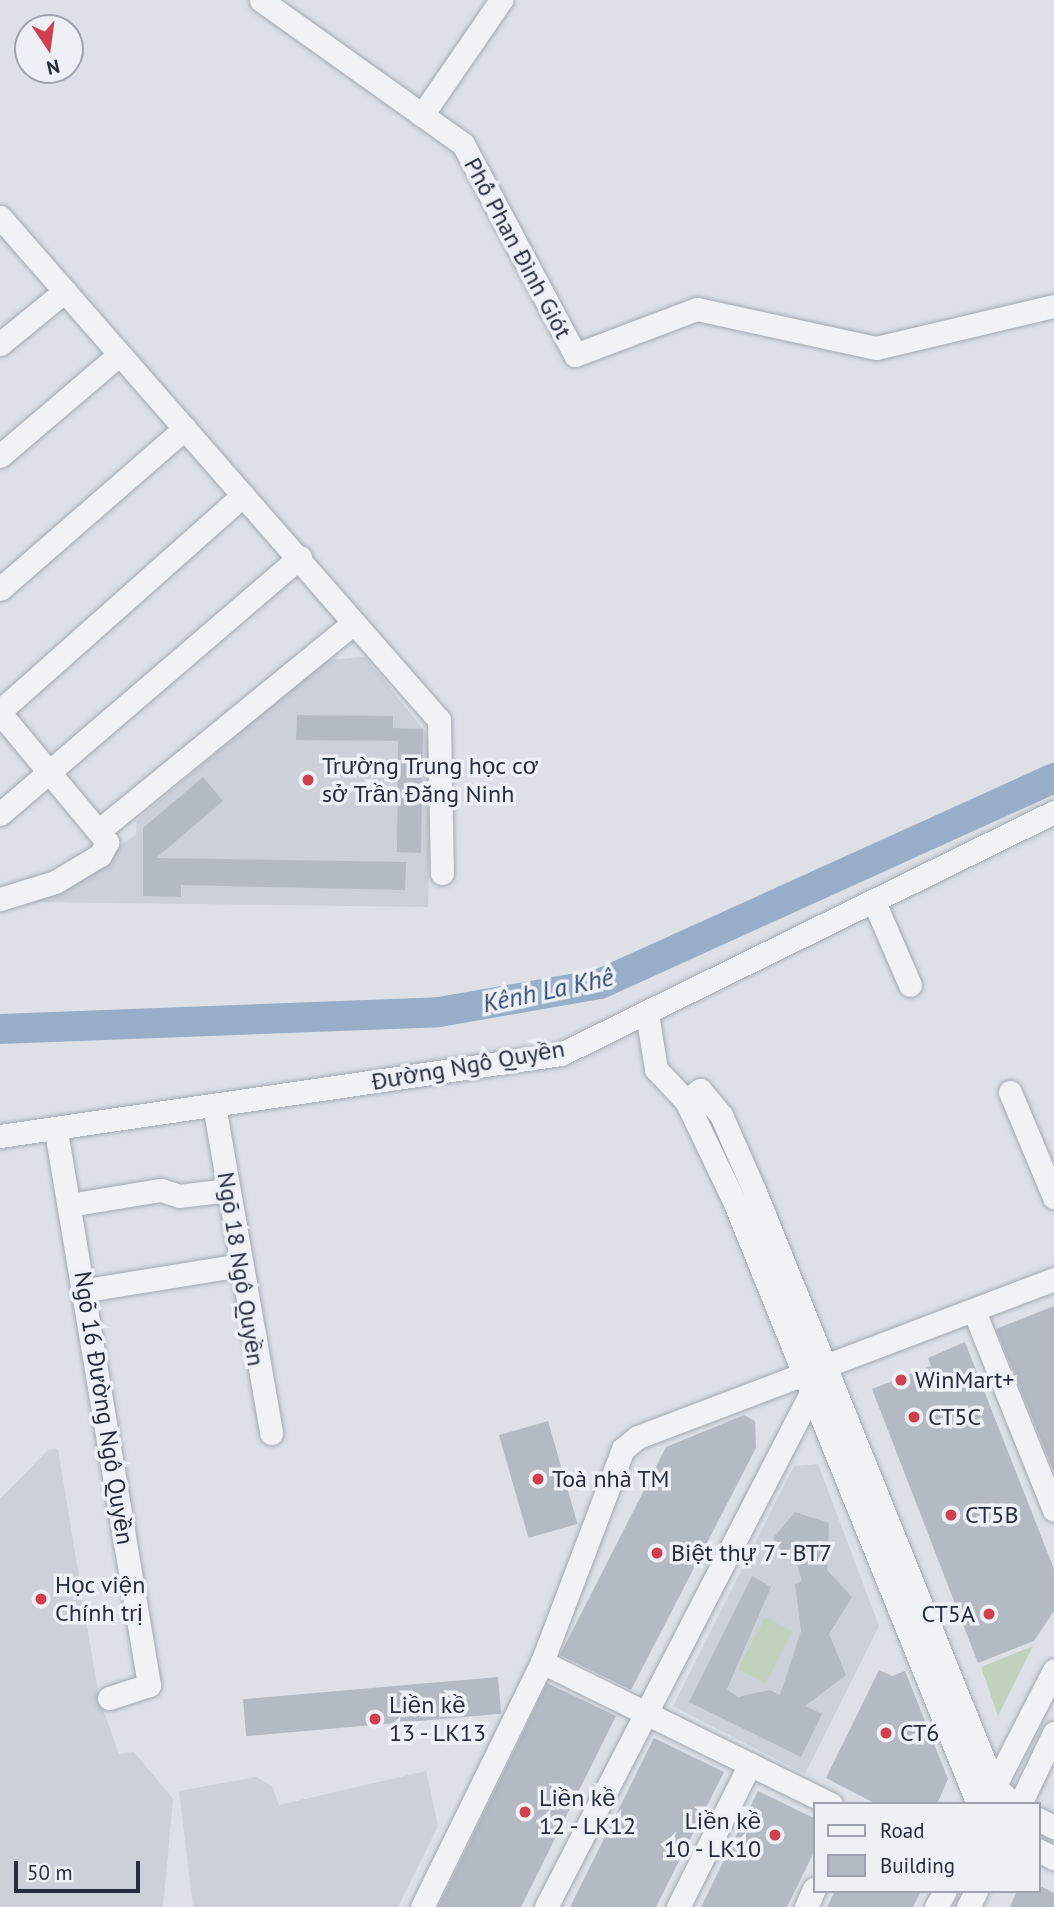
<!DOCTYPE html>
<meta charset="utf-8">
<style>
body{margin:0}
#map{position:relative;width:1054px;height:1907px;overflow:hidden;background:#dde1e7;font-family:"PT Sans",sans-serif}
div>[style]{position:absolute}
.built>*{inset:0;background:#cbd0d9}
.green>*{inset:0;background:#c2d1be;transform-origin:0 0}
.river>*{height:30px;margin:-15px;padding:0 15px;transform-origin:15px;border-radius:15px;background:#97adc8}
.building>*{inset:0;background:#b4bac4;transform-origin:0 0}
.roads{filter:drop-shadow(0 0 2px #a2a8b1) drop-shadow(0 0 2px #a2a8b1)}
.minor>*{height:23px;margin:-11.5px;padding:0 11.5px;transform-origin:11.5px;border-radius:11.5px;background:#f0f2f6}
.dots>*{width:19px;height:19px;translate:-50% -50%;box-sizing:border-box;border:4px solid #edf0f5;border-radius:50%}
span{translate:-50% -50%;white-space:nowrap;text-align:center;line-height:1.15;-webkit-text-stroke:7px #edf0f5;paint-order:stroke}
.street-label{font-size:24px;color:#262e3e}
.poi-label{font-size:24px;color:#262e3e}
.left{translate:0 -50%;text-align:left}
.right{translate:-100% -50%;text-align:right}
.water-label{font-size:26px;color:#304b73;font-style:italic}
.legend{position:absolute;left:813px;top:1802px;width:228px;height:91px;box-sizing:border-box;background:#edf0f5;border:2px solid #9da2ac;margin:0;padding:9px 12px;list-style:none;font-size:21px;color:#262e3e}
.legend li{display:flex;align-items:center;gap:14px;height:35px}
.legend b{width:35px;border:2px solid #9da2ac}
.north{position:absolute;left:14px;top:14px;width:70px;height:70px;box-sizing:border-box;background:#edf0f5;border:2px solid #9da2ac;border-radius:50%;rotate:167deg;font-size:19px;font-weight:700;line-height:28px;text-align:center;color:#262e3e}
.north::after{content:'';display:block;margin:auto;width:24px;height:32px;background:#d03f4f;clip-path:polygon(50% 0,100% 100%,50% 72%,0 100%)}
.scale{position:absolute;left:14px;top:1861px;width:126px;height:32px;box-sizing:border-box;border:4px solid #262e3e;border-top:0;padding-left:9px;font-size:21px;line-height:24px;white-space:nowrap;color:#262e3e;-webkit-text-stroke:5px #edf0f5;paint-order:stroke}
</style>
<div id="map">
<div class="built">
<i style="clip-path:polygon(365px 657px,431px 739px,428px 907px,35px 902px,136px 835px,137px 820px,326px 660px)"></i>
<i style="clip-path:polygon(58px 1449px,99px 1698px,119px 1754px,134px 1752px,173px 1799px,163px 1907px,0 1907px,0 1499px,48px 1450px)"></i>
<i style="clip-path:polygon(818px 1464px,879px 1626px,805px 1774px,673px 1706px,794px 1466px)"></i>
<i style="clip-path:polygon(426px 1771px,438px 1826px,398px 1907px,193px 1907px,179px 1791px,256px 1777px,272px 1786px,279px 1805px)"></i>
</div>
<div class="green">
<i style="left:765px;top:1617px;width:31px;height:59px;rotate:27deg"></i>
<i style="clip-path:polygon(1033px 1646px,998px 1716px,981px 1667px)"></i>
</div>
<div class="river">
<i style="left:0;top:1029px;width:439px;rotate:-2.2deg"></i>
<i style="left:439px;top:1012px;width:163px;rotate:-9.9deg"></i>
<i style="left:600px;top:984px;width:499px;rotate:-24.4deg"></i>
</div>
<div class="building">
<i style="clip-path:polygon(297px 715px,393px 716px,393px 728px,423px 729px,421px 853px,397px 852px,398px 741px,296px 740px)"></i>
<i style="clip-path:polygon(203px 777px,223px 801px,156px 858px,406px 862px,405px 890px,181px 885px,181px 897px,143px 896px,143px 828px)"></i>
<i style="clip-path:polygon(1054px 1306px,1054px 1472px,996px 1329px)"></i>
<i style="clip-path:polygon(965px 1342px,1054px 1569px,1054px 1611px,1034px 1641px,978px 1663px,872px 1389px,931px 1366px,928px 1358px)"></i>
<i style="clip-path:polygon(744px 1415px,755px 1421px,756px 1448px,631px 1690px,560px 1655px,666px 1447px)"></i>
<i style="left:548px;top:1421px;width:107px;height:51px;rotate:74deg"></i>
<i style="clip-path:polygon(795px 1512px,829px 1523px,827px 1570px,852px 1597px,829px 1634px,846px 1675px,805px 1706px,822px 1714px,801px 1757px,689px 1702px,752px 1576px,771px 1587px,727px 1689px,738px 1697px,770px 1690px,780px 1695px,801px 1631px,795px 1584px,802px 1581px,791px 1546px,786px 1557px,773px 1538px)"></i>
<i style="clip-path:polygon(879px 1670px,892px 1676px,905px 1671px,948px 1779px,937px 1804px,876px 1804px,826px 1778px)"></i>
<i style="left:498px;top:1677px;width:37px;height:256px;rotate:85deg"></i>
<i style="clip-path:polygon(547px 1683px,616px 1716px,521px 1907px,438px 1907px)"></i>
<i style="clip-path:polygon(654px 1738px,724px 1772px,656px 1907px,570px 1907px)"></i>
<i style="clip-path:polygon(758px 1791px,814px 1818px,814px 1852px,787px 1907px,701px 1907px)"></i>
<i style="clip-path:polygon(1038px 1885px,1054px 1893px,1054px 1907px,1010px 1907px,1017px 1891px,1038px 1891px)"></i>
<i style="clip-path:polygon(835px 1891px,921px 1891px,913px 1907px,827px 1907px)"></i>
</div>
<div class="roads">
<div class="minor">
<i style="left:261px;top:0;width:248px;rotate:35.5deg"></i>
<i style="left:463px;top:144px;width:239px;rotate:62deg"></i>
<i style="left:575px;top:355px;width:130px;rotate:-20.7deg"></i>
<i style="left:697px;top:309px;width:183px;rotate:12.3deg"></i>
<i style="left:876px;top:348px;width:183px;rotate:-13.3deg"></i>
<i style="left:422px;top:115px;width:140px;rotate:-55.5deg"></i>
<i style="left:0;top:217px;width:668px;rotate:48.89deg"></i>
<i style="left:439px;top:720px;width:153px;rotate:88.9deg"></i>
<i style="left:0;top:344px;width:84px;rotate:-39.2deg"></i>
<i style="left:0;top:456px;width:157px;rotate:-40.4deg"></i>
<i style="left:0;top:589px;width:245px;rotate:-41deg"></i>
<i style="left:0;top:711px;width:325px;rotate:-41.6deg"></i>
<i style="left:0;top:713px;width:168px;rotate:50.3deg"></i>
<i style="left:107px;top:842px;width:15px;rotate:118deg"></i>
<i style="left:100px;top:855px;width:52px;rotate:149deg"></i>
<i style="left:55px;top:882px;width:58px;rotate:162.8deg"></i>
<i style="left:0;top:814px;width:395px;rotate:-40.6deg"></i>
<i style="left:102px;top:828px;width:324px;rotate:-39.2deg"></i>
<i style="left:875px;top:904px;width:88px;rotate:66.6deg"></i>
<i style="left:647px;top:1014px;width:56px;rotate:80.7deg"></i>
<i style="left:656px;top:1069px;width:44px;rotate:46.8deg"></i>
<i style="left:1010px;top:1092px;width:114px;rotate:67.3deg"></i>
<i style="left:214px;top:1105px;width:333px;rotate:80.1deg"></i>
<i style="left:56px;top:1131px;width:562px;rotate:80.47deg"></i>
<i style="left:149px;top:1685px;width:42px;rotate:162deg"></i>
<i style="left:0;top:1136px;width:567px;rotate:-8.32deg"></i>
<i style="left:561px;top:1054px;width:549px;rotate:-26.15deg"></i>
<i style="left:69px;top:1205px;width:93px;rotate:-9.3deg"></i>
<i style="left:161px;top:1190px;width:19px;rotate:18deg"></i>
<i style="left:179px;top:1196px;width:49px;rotate:-7deg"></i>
<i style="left:86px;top:1290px;width:157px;rotate:-9.2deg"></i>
<i style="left:974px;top:1311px;width:214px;rotate:68.1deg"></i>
<i style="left:542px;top:1662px;width:322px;rotate:26.2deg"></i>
<i style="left:990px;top:1795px;width:140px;rotate:-62.9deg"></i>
<i style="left:978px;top:1804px;width:650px;rotate:-112.03deg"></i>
<i style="left:734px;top:1201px;width:111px;rotate:-115.6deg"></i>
<i style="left:686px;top:1101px;width:18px;rotate:-38deg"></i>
<i style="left:700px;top:1090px;width:33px;rotate:50deg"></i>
<i style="left:721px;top:1115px;width:84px;rotate:66.2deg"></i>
<i style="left:755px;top:1192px;width:640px;rotate:68.08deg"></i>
<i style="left:994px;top:1786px;width:26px;rotate:43deg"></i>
<i style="left:1020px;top:1804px;width:79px;rotate:-64.4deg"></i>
<i style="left:1038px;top:1819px;width:18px;rotate:27deg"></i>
<i style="left:1038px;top:1850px;width:18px;rotate:27deg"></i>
<i style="left:422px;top:1907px;width:273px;rotate:-63.9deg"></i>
<i style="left:542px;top:1662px;width:228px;rotate:-69.2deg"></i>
<i style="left:623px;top:1449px;width:19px;rotate:-39deg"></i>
<i style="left:638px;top:1437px;width:445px;rotate:-20.8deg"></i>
<i style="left:546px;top:1907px;width:585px;rotate:-62.73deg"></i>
<i style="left:678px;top:1907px;width:160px;rotate:-63.3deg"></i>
<i style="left:806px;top:1907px;width:20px;rotate:-66deg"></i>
<i style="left:936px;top:1907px;width:18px;rotate:-61deg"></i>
<i style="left:968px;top:1907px;width:18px;rotate:-63deg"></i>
</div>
</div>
<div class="dots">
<i style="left:308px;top:780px;background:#d03f4f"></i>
<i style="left:901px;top:1380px;background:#d03f4f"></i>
<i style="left:914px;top:1417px;background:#d03f4f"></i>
<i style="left:538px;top:1479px;background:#d03f4f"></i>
<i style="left:951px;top:1515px;background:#d03f4f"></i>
<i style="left:657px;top:1553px;background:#d03f4f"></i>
<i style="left:41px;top:1599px;background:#d03f4f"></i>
<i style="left:989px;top:1614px;background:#d03f4f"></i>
<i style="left:375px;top:1719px;background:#d03f4f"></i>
<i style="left:886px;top:1733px;background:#d03f4f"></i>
<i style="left:525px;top:1812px;background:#d03f4f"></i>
<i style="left:775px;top:1835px;background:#d03f4f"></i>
</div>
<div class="street-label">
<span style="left:518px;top:248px;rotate:62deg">Phố Phan Đình Giót</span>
<span style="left:468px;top:1065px;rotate:-10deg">Đường Ngô Quyền</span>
<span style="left:241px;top:1269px;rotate:81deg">Ngõ 18 Ngô Quyền</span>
<span style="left:104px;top:1408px;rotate:81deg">Ngõ 16 Đường Ngô Quyền</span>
</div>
<div class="poi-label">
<span class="left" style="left:322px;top:780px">Trường Trung học cơ<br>sở Trần Đăng Ninh</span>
<span class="left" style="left:915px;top:1380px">WinMart+</span>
<span class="left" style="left:928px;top:1417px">CT5C</span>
<span class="left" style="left:552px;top:1479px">Toà nhà TM</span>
<span class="left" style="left:965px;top:1515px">CT5B</span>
<span class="left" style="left:671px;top:1553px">Biệt thự 7 - BT7</span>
<span class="left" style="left:55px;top:1599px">Học viện<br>Chính trị</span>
<span class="right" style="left:975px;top:1614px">CT5A</span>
<span class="left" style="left:389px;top:1719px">Liền kề<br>13 - LK13</span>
<span class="left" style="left:900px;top:1733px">CT6</span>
<span class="left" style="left:539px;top:1812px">Liền kề<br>12 - LK12</span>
<span class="right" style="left:761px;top:1835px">Liền kề<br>10 - LK10</span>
</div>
<div class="water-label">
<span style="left:548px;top:990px;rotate:-12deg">Kênh La Khê</span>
</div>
<ul class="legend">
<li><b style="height:9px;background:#f0f2f6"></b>Road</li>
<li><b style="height:19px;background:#b4bac4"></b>Building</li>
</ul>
<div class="north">N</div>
<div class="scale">50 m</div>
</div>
